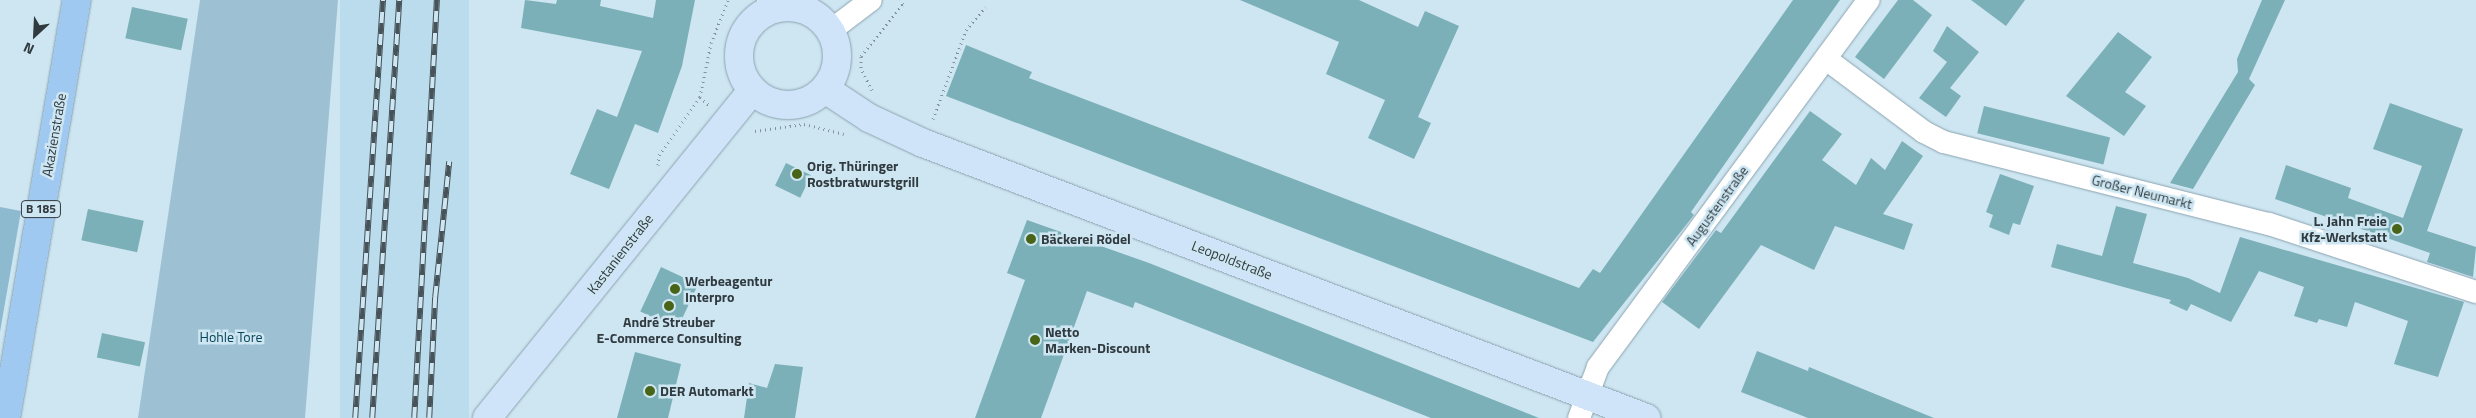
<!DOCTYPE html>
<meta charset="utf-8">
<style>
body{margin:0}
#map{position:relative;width:2476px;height:418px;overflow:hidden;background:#cde6f2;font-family:"Titillium Web",sans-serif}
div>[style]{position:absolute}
.built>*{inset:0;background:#bbdcec;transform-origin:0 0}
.green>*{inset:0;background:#9dc1d3}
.forest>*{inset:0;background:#8ebad0}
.building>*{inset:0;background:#7cb0b8;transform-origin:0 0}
.path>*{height:3px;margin-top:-1.5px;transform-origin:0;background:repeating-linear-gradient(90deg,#81929b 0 1px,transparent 0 5px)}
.roads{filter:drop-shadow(0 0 1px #8ca3af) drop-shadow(0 0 1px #8ca3af)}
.street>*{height:22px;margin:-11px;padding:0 11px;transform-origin:11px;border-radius:11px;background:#fff}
.secondary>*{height:28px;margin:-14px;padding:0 14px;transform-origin:14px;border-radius:14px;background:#cfe4f9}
.secondary>.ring{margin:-14px;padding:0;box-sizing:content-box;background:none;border:28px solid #cfe4f9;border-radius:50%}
.primary>*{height:28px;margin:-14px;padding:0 14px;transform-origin:14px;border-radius:14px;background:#a0c9f2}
.rail>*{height:5.5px;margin-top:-2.75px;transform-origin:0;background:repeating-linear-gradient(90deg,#cde6f2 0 11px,#475359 0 22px);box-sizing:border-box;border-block:1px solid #475359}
.dots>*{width:14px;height:14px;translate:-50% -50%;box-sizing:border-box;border:2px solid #cde6f2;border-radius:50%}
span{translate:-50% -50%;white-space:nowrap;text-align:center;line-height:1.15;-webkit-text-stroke:5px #cde6f2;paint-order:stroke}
.shield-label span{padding:1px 4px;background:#cde6f2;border:1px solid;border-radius:4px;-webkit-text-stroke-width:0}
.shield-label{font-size:12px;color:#303a3f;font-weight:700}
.street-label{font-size:14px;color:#303a3f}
.poi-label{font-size:14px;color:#303a3f;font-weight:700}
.left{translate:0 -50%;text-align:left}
.right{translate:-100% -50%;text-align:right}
.park-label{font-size:14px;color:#06445b}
.north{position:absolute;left:10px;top:10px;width:50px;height:50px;-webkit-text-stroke:4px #cde6f2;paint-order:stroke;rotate:205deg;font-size:14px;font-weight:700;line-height:20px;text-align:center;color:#303a3f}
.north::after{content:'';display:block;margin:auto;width:18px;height:22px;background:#303a3f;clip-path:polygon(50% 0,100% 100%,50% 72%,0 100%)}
</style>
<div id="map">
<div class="built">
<i style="left:340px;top:0;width:129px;height:419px"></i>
</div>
<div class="green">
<i style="clip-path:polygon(200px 0,338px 0,305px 418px,138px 418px)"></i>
</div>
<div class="forest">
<i style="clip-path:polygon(0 207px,21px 211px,0 332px)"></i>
</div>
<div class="building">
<i style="clip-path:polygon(525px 0,556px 4px,557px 0,601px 0,600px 6px,653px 18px,656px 0,695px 0,682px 66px,658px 133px,635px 124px,609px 189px,570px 174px,597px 109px,617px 117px,642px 51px,521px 28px)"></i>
<i style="clip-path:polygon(1240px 0,1359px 0,1418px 27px,1425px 11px,1459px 26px,1418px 117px,1431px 123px,1414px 159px,1368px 138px,1385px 100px,1326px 74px,1339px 42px)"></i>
<i style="clip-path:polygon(1793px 0,1840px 0,1691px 212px,1694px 215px,1593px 342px,946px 96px,966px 45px,1032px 72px,1029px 78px,1579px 288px,1593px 269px,1600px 273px)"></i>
<i style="clip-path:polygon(1898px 0,1913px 0,1932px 15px,1884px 79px,1855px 57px)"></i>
<i style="clip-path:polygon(1971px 0,2025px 0,2006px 26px)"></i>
<i style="clip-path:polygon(2262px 0,2285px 0,2249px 79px,2255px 85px,2193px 189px,2170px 183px,2238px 72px,2237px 59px)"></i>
<i style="left:132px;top:7px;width:57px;height:32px;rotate:12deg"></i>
<i style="clip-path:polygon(1947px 26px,1979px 52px,1950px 88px,1961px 96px,1946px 117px,1919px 98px,1947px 62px,1933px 51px)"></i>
<i style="clip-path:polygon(2118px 32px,2152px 57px,2125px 92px,2146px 106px,2124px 136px,2066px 96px)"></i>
<i style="clip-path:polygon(2390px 103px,2463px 129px,2427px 231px,2476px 247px,2473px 277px,2427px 262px,2430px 253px,2275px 199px,2286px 165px,2351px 188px,2348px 198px,2403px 218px,2422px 166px,2373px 149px)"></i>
<i style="left:1984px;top:106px;width:130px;height:28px;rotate:14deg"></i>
<i style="clip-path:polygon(1810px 111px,1842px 134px,1822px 160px,1856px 185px,1871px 158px,1885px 170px,1902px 141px,1923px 156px,1883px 214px,1913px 224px,1904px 250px,1835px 226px,1814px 270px,1761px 245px,1699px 329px,1662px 302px,1716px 230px,1721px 233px)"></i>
<i style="left:786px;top:163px;width:28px;height:25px;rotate:26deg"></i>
<i style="clip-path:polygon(2000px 174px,2034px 186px,2020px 225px,2013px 223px,2009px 235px,1989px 227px,1993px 215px,1986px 212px)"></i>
<i style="clip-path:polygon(2116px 206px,2147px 214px,2133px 263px,2188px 278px,2220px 293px,2240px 237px,2464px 302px,2438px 377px,2394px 364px,2408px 321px,2355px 302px,2347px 327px,2319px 319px,2317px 323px,2294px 316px,2304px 287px,2259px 271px,2231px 322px,2191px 304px,2187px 311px,2169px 303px,2171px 300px,2051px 267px,2057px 244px,2102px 256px)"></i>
<i style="left:88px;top:209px;width:57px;height:32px;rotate:12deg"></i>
<i style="clip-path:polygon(1027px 220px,1149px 263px,1539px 418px,1431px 418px,1135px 302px,1133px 308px,1087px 291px,1041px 418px,975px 418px,1025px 280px,1007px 273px)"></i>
<i style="left:661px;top:267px;width:41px;height:49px;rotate:25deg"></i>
<i style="left:102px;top:333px;width:44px;height:25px;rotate:12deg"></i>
<i style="clip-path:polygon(1757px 351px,1808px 371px,1809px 367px,1934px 418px,1808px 418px,1741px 392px)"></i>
<i style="clip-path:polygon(635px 352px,681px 364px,668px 418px,617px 418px)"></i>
<i style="clip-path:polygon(775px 364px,803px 367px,795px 418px,744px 418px,749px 383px,767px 388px)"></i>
</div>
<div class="path">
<i style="left:872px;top:90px;width:25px;rotate:-117deg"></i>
<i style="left:861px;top:68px;width:12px;rotate:-90deg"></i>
<i style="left:861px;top:56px;width:67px;rotate:-51.1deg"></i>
<i style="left:903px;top:4px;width:5px;rotate:-127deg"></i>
<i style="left:700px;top:97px;width:12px;rotate:42deg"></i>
<i style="left:933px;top:119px;width:95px;rotate:-69.7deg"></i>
<i style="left:966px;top:30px;width:30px;rotate:-50deg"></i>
<i style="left:755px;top:131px;width:49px;rotate:-8.1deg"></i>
<i style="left:804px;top:124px;width:41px;rotate:14deg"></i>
<i style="left:658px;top:165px;width:10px;rotate:-84deg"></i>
<i style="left:659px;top:155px;width:71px;rotate:-54.7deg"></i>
<i style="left:700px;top:97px;width:55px;rotate:-78.5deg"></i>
<i style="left:711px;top:43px;width:46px;rotate:-68.4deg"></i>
</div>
<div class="roads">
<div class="street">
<i style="left:768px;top:0;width:10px;rotate:73deg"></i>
<i style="left:830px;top:31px;width:51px;rotate:-37.1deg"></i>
<i style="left:1826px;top:59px;width:122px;rotate:36.7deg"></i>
<i style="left:1924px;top:132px;width:22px;rotate:27deg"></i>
<i style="left:1944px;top:142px;width:335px;rotate:14.2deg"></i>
<i style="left:2269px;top:224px;width:218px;rotate:18.2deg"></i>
<i style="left:1579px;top:418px;width:54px;rotate:-69.6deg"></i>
<i style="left:1598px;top:367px;width:456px;rotate:-53.6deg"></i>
</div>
<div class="secondary">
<i class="ring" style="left:739px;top:7px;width:70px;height:70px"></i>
<i style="left:825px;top:89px;width:53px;rotate:33.4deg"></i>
<i style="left:869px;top:118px;width:60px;rotate:24.8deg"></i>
<i style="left:923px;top:143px;width:774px;rotate:20.82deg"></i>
<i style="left:487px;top:418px;width:422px;rotate:-51deg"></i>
</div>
<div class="primary">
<i style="left:6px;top:418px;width:424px;rotate:-80.4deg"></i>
</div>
</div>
<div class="rail">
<i style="left:355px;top:418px;width:419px;rotate:-86.2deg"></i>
<i style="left:372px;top:418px;width:419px;rotate:-86.3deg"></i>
<i style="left:414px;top:418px;width:419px;rotate:-86.9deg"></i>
<i style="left:429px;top:418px;width:121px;rotate:-87.2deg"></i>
<i style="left:435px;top:297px;width:136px;rotate:-84.1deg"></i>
</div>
<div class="dots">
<i style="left:797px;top:174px;background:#486416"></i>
<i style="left:2397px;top:229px;background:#486416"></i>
<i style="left:1031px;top:239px;background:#486416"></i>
<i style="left:675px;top:289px;background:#486416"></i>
<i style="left:669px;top:306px;background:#486416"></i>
<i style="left:1035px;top:340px;background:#486416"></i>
<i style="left:650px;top:391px;background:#486416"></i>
</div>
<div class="shield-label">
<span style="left:41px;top:209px">B 185</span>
</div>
<div class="street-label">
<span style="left:54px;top:135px;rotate:-80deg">Akazienstraße</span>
<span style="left:2142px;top:192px;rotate:14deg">Großer Neumarkt</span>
<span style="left:1717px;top:206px;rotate:-54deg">Augustenstraße</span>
<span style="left:620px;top:254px;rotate:-52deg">Kastanienstraße</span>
<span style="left:1232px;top:260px;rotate:21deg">Leopoldstraße</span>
</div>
<div class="poi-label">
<span class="left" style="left:807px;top:174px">Orig. Thüringer<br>Rostbratwurstgrill</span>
<span class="right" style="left:2387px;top:229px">L. Jahn Freie<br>Kfz-Werkstatt</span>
<span class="left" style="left:1041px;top:239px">Bäckerei Rödel</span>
<span class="left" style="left:685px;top:289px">Werbeagentur<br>Interpro</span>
<span style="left:669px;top:330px">André Streuber<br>E-Commerce Consulting</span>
<span class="left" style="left:1045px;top:340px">Netto<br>Marken-Discount</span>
<span class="left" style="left:660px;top:391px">DER Automarkt</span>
</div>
<div class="park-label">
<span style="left:231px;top:337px">Hohle Tore</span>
</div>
<div class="north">N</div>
</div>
